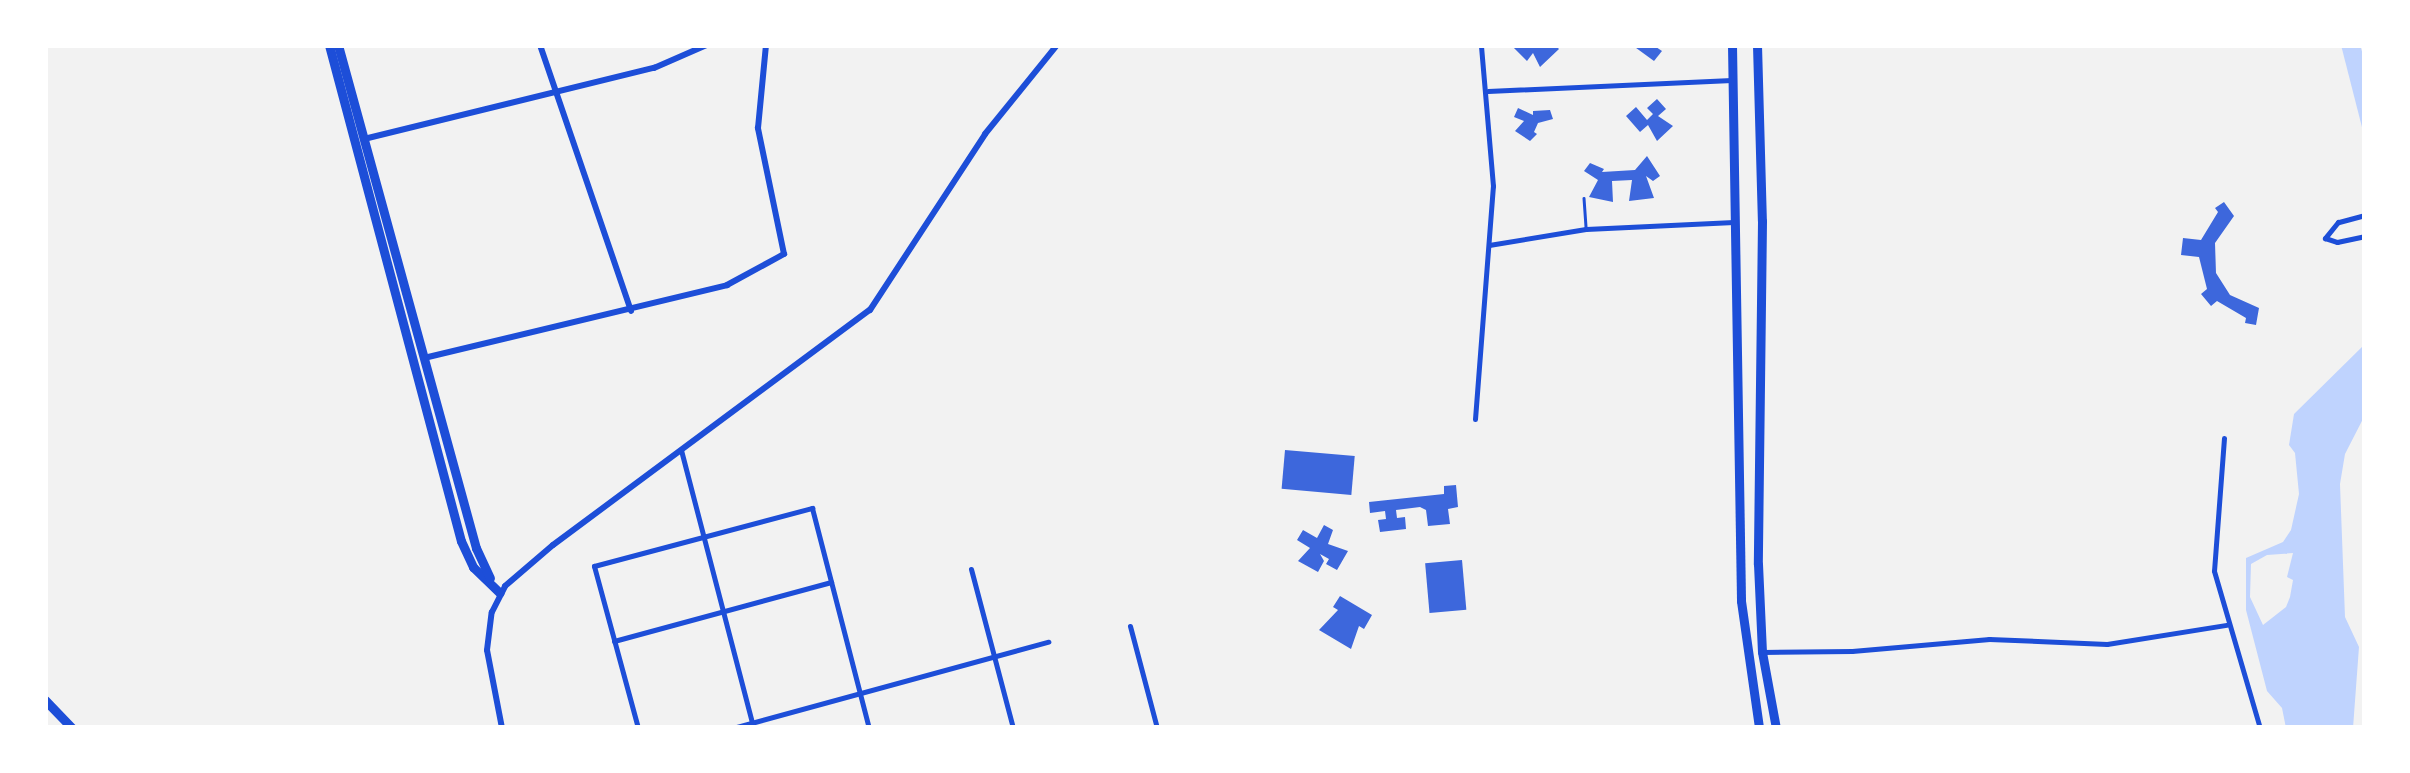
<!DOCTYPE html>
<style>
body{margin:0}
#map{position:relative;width:2410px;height:773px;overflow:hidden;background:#f2f2f2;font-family:Commissioner,sans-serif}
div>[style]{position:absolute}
.water>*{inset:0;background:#bfd3fe}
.building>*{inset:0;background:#3d67dc;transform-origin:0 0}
.service>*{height:2.5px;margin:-1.25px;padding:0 1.25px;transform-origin:1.25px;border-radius:1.25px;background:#1d4ed8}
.minor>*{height:5px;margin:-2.5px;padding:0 2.5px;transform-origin:2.5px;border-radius:2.5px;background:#1d4ed8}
.tertiary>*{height:6px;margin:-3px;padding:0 3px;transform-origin:3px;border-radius:3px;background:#1d4ed8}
.primary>*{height:9px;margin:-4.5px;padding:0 4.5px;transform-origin:4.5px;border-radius:4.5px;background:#1d4ed8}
span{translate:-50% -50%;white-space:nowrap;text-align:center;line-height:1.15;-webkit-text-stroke:9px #fff;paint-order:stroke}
.frame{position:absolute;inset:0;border:48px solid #fff;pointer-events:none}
</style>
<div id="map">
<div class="water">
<i style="clip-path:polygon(2341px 45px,2360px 45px,2365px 61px,2365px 139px)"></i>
<i style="clip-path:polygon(evenodd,2365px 344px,2365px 415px,2345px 454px,2340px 484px,2345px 617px,2359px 647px,2353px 728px,2286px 728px,2282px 708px,2267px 691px,2246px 610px,2246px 558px,2283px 542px,2291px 530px,2299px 494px,2295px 453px,2289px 445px,2294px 414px,2365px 344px,2293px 553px,2287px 577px,2293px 580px,2290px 597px,2286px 607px,2263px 625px,2250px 597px,2251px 564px,2267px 555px,2293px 553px)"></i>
</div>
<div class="building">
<i style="clip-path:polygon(1511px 45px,1555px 45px,1559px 49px,1540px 67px,1533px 53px,1527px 61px)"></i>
<i style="clip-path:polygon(1632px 45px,1653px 45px,1662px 51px,1654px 61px)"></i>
<i style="clip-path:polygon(1657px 99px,1666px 109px,1658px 116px,1673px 126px,1657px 141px,1648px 125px,1640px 132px,1626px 116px,1636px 107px,1647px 120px,1653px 114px,1647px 108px)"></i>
<i style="clip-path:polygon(1518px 108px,1533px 115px,1533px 111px,1550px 110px,1553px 119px,1538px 123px,1534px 132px,1537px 134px,1530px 141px,1515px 131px,1524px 121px,1514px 117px)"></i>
<i style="clip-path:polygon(1647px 156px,1660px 176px,1653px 181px,1646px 176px,1654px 198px,1629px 201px,1632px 180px,1612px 181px,1613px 202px,1589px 197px,1598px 180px,1584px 171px,1590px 163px,1604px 169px,1602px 172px,1635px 170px)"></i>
<i style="clip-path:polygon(2224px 202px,2234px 216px,2215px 243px,2216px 273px,2230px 295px,2259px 308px,2256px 325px,2245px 323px,2246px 318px,2217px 301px,2211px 306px,2201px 294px,2207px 289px,2199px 257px,2181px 255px,2183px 238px,2201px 240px,2218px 212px,2215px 208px)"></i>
<i style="left:1285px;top:450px;width:70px;height:39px;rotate:5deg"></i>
<i style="clip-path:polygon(1456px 485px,1458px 507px,1448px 509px,1450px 524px,1428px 526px,1426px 510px,1420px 507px,1396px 510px,1397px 518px,1405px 517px,1406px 529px,1380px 532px,1378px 520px,1386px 519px,1385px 511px,1370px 513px,1369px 502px,1444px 494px,1444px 486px)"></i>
<i style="clip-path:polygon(1324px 525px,1333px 530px,1328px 544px,1348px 551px,1337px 570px,1326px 564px,1329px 559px,1320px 554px,1324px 561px,1318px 572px,1298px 561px,1310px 548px,1297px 540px,1303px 530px,1317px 538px)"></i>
<i style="left:1462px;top:560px;width:50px;height:37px;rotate:85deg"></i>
<i style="clip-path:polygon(1340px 596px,1372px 615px,1364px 629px,1359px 626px,1351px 649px,1319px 630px,1338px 610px,1333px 607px)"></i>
</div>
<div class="service">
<i style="left:1584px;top:198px;width:29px;rotate:86deg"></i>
</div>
<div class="minor">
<i style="left:1488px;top:91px;width:244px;rotate:-2.6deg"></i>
<i style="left:2365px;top:215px;width:28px;rotate:165deg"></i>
<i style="left:2338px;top:222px;width:21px;rotate:129deg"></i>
<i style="left:2325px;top:238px;width:13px;rotate:18deg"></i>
<i style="left:2337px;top:242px;width:29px;rotate:-12deg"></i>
<i style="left:1489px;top:245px;width:98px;rotate:-9.4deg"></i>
<i style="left:1586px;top:229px;width:148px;rotate:-2.7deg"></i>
<i style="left:1475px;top:419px;width:234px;rotate:-85.6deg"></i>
<i style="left:1493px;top:186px;width:142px;rotate:-94.9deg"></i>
<i style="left:2224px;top:438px;width:133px;rotate:94.3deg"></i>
<i style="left:2214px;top:571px;width:164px;rotate:73.7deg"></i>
<i style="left:681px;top:450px;width:282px;rotate:75.4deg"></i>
<i style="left:971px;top:569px;width:164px;rotate:75.2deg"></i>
<i style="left:1130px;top:626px;width:106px;rotate:75.2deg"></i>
<i style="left:614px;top:641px;width:225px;rotate:-15.2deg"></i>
<i style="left:1762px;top:652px;width:90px;rotate:-0.6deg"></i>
<i style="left:1852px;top:651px;width:138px;rotate:-5deg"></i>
<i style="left:1989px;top:639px;width:118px;rotate:2.4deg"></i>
<i style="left:2107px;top:644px;width:121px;rotate:-9.1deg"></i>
<i style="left:638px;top:728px;width:168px;rotate:-105.2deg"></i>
<i style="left:594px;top:566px;width:226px;rotate:-14.9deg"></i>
<i style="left:812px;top:508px;width:227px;rotate:75.5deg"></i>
<i style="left:733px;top:728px;width:327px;rotate:-15.3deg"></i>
</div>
<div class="tertiary">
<i style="left:540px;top:45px;width:281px;rotate:71.1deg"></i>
<i style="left:364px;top:139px;width:299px;rotate:-13.8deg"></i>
<i style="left:654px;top:68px;width:58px;rotate:-23.5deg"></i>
<i style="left:424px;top:358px;width:312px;rotate:-13.5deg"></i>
<i style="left:727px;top:285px;width:65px;rotate:-28.5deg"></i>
<i style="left:784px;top:254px;width:129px;rotate:-101.7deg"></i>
<i style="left:758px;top:128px;width:83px;rotate:-84.5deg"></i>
<i style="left:502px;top:728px;width:79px;rotate:-100.9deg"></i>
<i style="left:487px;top:650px;width:38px;rotate:-83deg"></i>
<i style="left:492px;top:612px;width:29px;rotate:-63deg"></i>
<i style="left:505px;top:586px;width:63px;rotate:-40.5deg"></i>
<i style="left:553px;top:545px;width:395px;rotate:-36.6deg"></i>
<i style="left:870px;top:310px;width:210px;rotate:-56.8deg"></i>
<i style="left:985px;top:134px;width:114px;rotate:-51deg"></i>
</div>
<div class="primary">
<i style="left:329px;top:45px;width:513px;rotate:75.1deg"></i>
<i style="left:461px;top:541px;width:29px;rotate:65deg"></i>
<i style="left:473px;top:567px;width:37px;rotate:44deg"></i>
<i style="left:338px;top:45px;width:522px;rotate:74.66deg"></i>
<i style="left:476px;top:548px;width:33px;rotate:65deg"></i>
<i style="left:1732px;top:45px;width:556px;rotate:89.07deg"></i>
<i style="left:1741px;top:601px;width:128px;rotate:81.9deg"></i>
<i style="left:1757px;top:45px;width:176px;rotate:88.4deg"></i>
<i style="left:1762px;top:221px;width:343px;rotate:90.7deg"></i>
<i style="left:1758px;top:564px;width:88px;rotate:87.4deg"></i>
<i style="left:1762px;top:652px;width:77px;rotate:79.6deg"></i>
<i style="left:45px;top:700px;width:39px;rotate:46deg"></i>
</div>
<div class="frame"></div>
</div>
